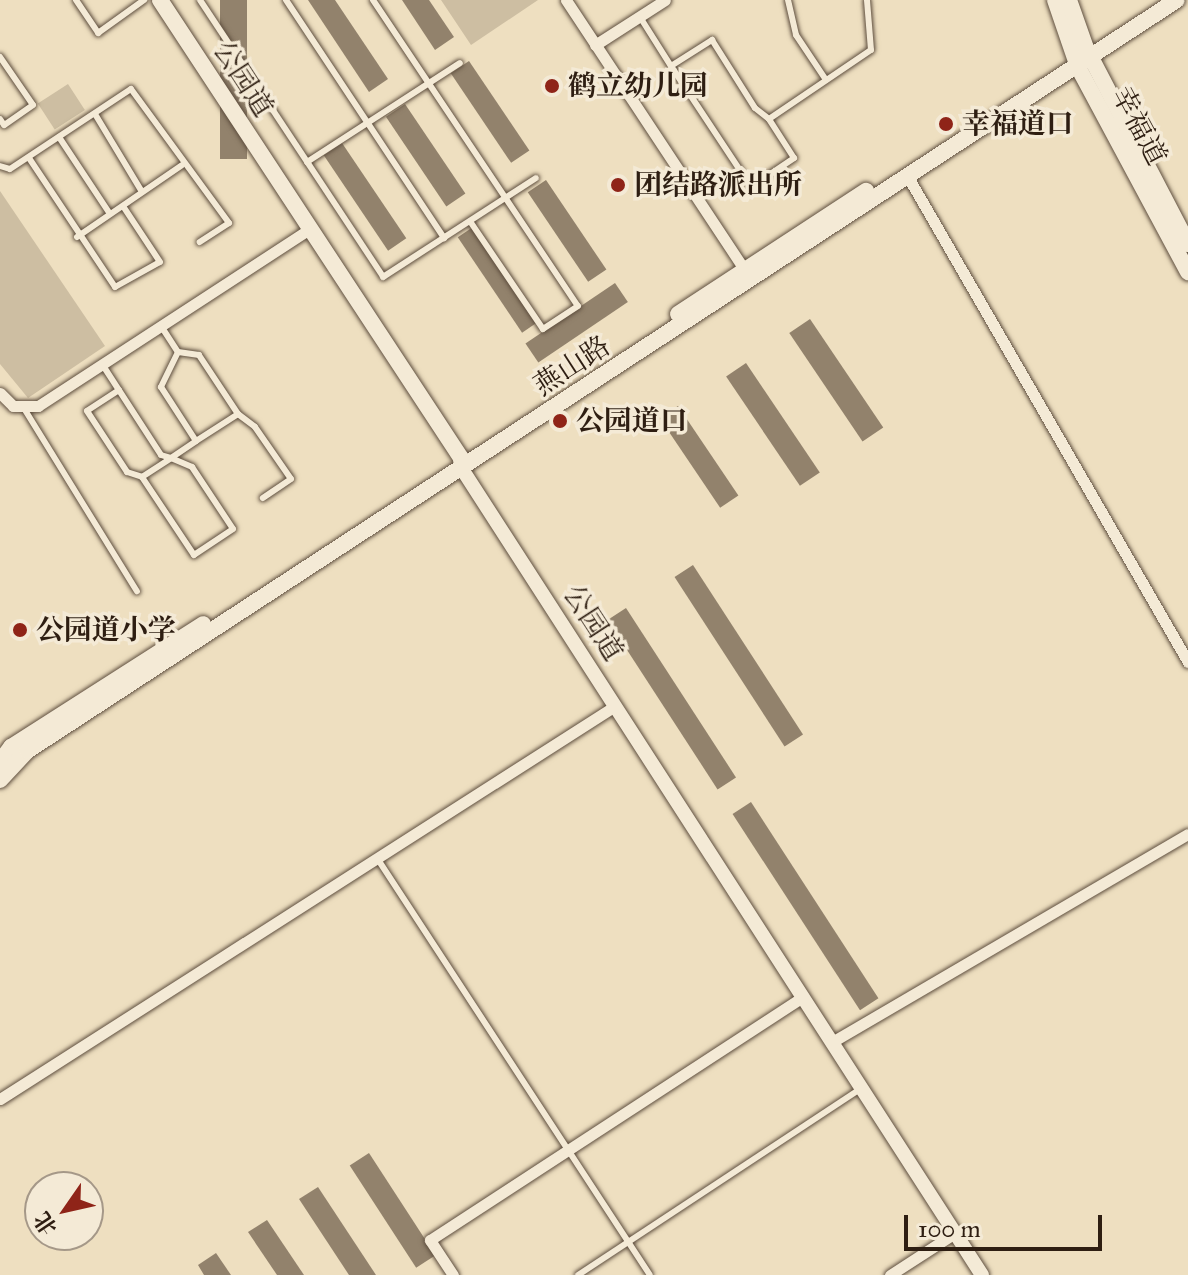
<!DOCTYPE html>
<meta charset="utf-8">
<style>
body{margin:0}
#map{position:relative;width:1188px;height:1275px;overflow:hidden;background:#eedfc0;font-family:"IM FELL Great Primer","Noto Serif SC",serif}
div>[style]{position:absolute}
.green>*{inset:0;background:#cdbea2;transform-origin:0 0}
.building>*{inset:0;background:#92826c;transform-origin:0 0}
.roads{filter:drop-shadow(0 0 2px #5e4e3e) drop-shadow(0 0 2px #5e4e3e)}
.service>*{height:6px;margin:-3px;padding:0 3px;transform-origin:3px;border-radius:3px;background:#f4ead6}
.minor>*{height:11px;margin:-5.5px;padding:0 5.5px;transform-origin:5.5px;border-radius:5.5px;background:#f4ead6}
.tertiary>*{height:14px;margin:-7px;padding:0 7px;transform-origin:7px;border-radius:7px;background:#f4ead6}
.secondary>*{height:16px;margin:-8px;padding:0 8px;transform-origin:8px;border-radius:8px;background:#f4ead6}
.dots>*{width:22px;height:22px;translate:-50% -50%;box-sizing:border-box;border:4px solid #f4ead6;border-radius:50%}
span{translate:-50% -50%;white-space:nowrap;text-align:center;line-height:1.15;-webkit-text-stroke:7px #f4ead6;paint-order:stroke}
.street-label{font-size:28px;color:#2e1e12}
.poi-label{font-size:28px;color:#2e1e12;font-weight:700}
.left{translate:0 -50%;text-align:left}
.north{position:absolute;left:24px;top:1171px;width:80px;height:80px;box-sizing:border-box;background:#f4ead6;border:2px solid #a59888;border-radius:50%;rotate:236deg;font-size:22px;font-weight:700;line-height:32px;text-align:center;color:#2e1e12}
.north::after{content:'';display:block;margin:auto;width:28px;height:36px;background:#8f2418;clip-path:polygon(50% 0,100% 100%,50% 72%,0 100%)}
.scale{position:absolute;left:904px;top:1215px;width:198px;height:36px;box-sizing:border-box;border:4px solid #2e1e12;border-top:0;padding-left:10px;font-size:24px;line-height:28px;white-space:nowrap;color:#2e1e12;-webkit-text-stroke:6px #f4ead6;paint-order:stroke}
</style>
<div id="map">
<div class="green">
<i style="clip-path:polygon(441px 0,538px 0,471px 45px)"></i>
<i style="left:68px;top:84px;width:31px;height:36px;rotate:57deg"></i>
<i style="clip-path:polygon(0 191px,105px 346px,28px 398px,0 364px)"></i>
</div>
<div class="building">
<i style="left:220px;top:0;width:27px;height:159px"></i>
<i style="clip-path:polygon(308px 0,335px 0,388px 79px,369px 92px)"></i>
<i style="clip-path:polygon(402px 0,429px 0,454px 37px,435px 50px)"></i>
<i style="left:469px;top:61px;width:108px;height:22px;rotate:56deg"></i>
<i style="left:405px;top:104px;width:108px;height:23px;rotate:56deg"></i>
<i style="left:342px;top:143px;width:115px;height:22px;rotate:56deg"></i>
<i style="left:546px;top:180px;width:108px;height:22px;rotate:56deg"></i>
<i style="left:476px;top:225px;width:115px;height:22px;rotate:56deg"></i>
<i style="left:615px;top:283px;width:23px;height:108px;rotate:56deg"></i>
<i style="left:810px;top:319px;width:131px;height:25px;rotate:56deg"></i>
<i style="left:746px;top:363px;width:132px;height:24px;rotate:56deg"></i>
<i style="left:678px;top:406px;width:108px;height:22px;rotate:56deg"></i>
<i style="left:693px;top:565px;width:202px;height:22px;rotate:57deg"></i>
<i style="left:626px;top:608px;width:202px;height:22px;rotate:57deg"></i>
<i style="left:751px;top:802px;width:234px;height:22px;rotate:57deg"></i>
<i style="left:369px;top:1153px;width:122px;height:23px;rotate:57deg"></i>
<i style="clip-path:polygon(318px 1187px,376px 1275px,349px 1275px,299px 1199px)"></i>
<i style="clip-path:polygon(267px 1220px,304px 1275px,277px 1275px,248px 1232px)"></i>
<i style="clip-path:polygon(216px 1253px,231px 1275px,204px 1275px,198px 1265px)"></i>
</div>
<div class="roads">
<div class="service">
<i style="left:76px;top:0;width:40px;rotate:56deg"></i>
<i style="left:98px;top:33px;width:57px;rotate:-35.7deg"></i>
<i style="left:200px;top:0;width:332px;rotate:56.5deg"></i>
<i style="left:383px;top:277px;width:182px;rotate:-32.9deg"></i>
<i style="left:286px;top:0;width:286px;rotate:56.4deg"></i>
<i style="left:373px;top:0;width:368px;rotate:56.2deg"></i>
<i style="left:578px;top:306px;width:42px;rotate:146.7deg"></i>
<i style="left:543px;top:329px;width:130px;rotate:-124.1deg"></i>
<i style="left:788px;top:0;width:36px;rotate:77deg"></i>
<i style="left:796px;top:35px;width:54px;rotate:56.3deg"></i>
<i style="left:640px;top:17px;width:58px;rotate:57.7deg"></i>
<i style="left:671px;top:66px;width:49px;rotate:-32.4deg"></i>
<i style="left:712px;top:40px;width:80px;rotate:57.7deg"></i>
<i style="left:755px;top:108px;width:18px;rotate:38deg"></i>
<i style="left:769px;top:119px;width:123px;rotate:-34.1deg"></i>
<i style="left:871px;top:50px;width:50px;rotate:-94.6deg"></i>
<i style="left:0;top:57px;width:58px;rotate:55.5deg"></i>
<i style="left:33px;top:105px;width:35px;rotate:145deg"></i>
<i style="left:4px;top:125px;width:7px;rotate:-124deg"></i>
<i style="left:671px;top:66px;width:145px;rotate:56.5deg"></i>
<i style="left:751px;top:187px;width:52px;rotate:-34deg"></i>
<i style="left:794px;top:158px;width:46px;rotate:-122.7deg"></i>
<i style="left:95px;top:114px;width:91px;rotate:58.9deg"></i>
<i style="left:59px;top:137px;width:92px;rotate:56.5deg"></i>
<i style="left:29px;top:158px;width:155px;rotate:56.3deg"></i>
<i style="left:115px;top:287px;width:51px;rotate:-29.1deg"></i>
<i style="left:160px;top:262px;width:67px;rotate:-123.5deg"></i>
<i style="left:307px;top:162px;width:182px;rotate:-32.9deg"></i>
<i style="left:0;top:166px;width:10px;rotate:17deg"></i>
<i style="left:10px;top:169px;width:145px;rotate:-33.5deg"></i>
<i style="left:131px;top:89px;width:166px;rotate:53.8deg"></i>
<i style="left:229px;top:223px;width:35px;rotate:147deg"></i>
<i style="left:77px;top:237px;width:127px;rotate:-34.4deg"></i>
<i style="left:161px;top:326px;width:31px;rotate:57deg"></i>
<i style="left:178px;top:352px;width:39px;rotate:116deg"></i>
<i style="left:161px;top:387px;width:64px;rotate:57.1deg"></i>
<i style="left:102px;top:364px;width:108px;rotate:57deg"></i>
<i style="left:161px;top:455px;width:10px;rotate:17deg"></i>
<i style="left:171px;top:458px;width:23px;rotate:23deg"></i>
<i style="left:192px;top:467px;width:74px;rotate:56.5deg"></i>
<i style="left:233px;top:529px;width:47px;rotate:146.3deg"></i>
<i style="left:194px;top:555px;width:94px;rotate:-123.7deg"></i>
<i style="left:142px;top:477px;width:35px;rotate:-33deg"></i>
<i style="left:171px;top:458px;width:30px;rotate:-34deg"></i>
<i style="left:196px;top:441px;width:50px;rotate:-32.7deg"></i>
<i style="left:238px;top:414px;width:71px;rotate:-123.5deg"></i>
<i style="left:199px;top:355px;width:21px;rotate:-172deg"></i>
<i style="left:119px;top:390px;width:38px;rotate:147deg"></i>
<i style="left:87px;top:411px;width:73px;rotate:56.7deg"></i>
<i style="left:127px;top:472px;width:16px;rotate:18deg"></i>
<i style="left:25px;top:410px;width:213px;rotate:58.3deg"></i>
<i style="left:238px;top:414px;width:21px;rotate:37deg"></i>
<i style="left:255px;top:427px;width:63px;rotate:55.3deg"></i>
<i style="left:291px;top:479px;width:34px;rotate:146deg"></i>
<i style="left:377px;top:858px;width:498px;rotate:56.8deg"></i>
<i style="left:578px;top:1275px;width:340px;rotate:-33.4deg"></i>
</div>
<div class="minor">
<i style="left:566px;top:0;width:324px;rotate:56.5deg"></i>
<i style="left:595px;top:45px;width:83px;rotate:-32.7deg"></i>
<i style="left:908px;top:177px;width:560px;rotate:60deg"></i>
<i style="left:0;top:393px;width:18px;rotate:45deg"></i>
<i style="left:13px;top:406px;width:25px"></i>
<i style="left:38px;top:406px;width:325px;rotate:-33.1deg"></i>
<i style="left:832px;top:1042px;width:412px;rotate:-30.3deg"></i>
<i style="left:0;top:1099px;width:730px;rotate:-32.58deg"></i>
<i style="left:453px;top:1275px;width:42px;rotate:-123.3deg"></i>
<i style="left:430px;top:1240px;width:445px;rotate:-33.1deg"></i>
<i style="left:890px;top:1275px;width:77px;rotate:-32.9deg"></i>
</div>
<div class="tertiary">
<i style="left:462px;top:469px;width:959px;rotate:57.17deg"></i>
</div>
<div class="secondary">
<i style="left:160px;top:0;width:548px;rotate:56.69deg"></i>
<i style="left:461px;top:458px;width:11px;rotate:85deg"></i>
<i style="left:1055px;top:0;width:71px;rotate:71.1deg"></i>
<i style="left:1078px;top:67px;width:233px;rotate:61.8deg"></i>
<i style="left:1069px;top:0;width:51px;rotate:70.5deg"></i>
<i style="left:1086px;top:48px;width:221px;rotate:62.5deg"></i>
<i style="left:678px;top:314px;width:225px;rotate:-33.2deg"></i>
<i style="left:0;top:762px;width:19px;rotate:-54deg"></i>
<i style="left:11px;top:747px;width:228px;rotate:-32.6deg"></i>
<i style="left:0;top:780px;width:40px;rotate:-47deg"></i>
<i style="left:27px;top:751px;width:1373px;rotate:-33.15deg"></i>
</div>
</div>
<div class="dots">
<i style="left:552px;top:86px;background:#8f2418"></i>
<i style="left:946px;top:124px;background:#8f2418"></i>
<i style="left:618px;top:185px;background:#8f2418"></i>
<i style="left:560px;top:421px;background:#8f2418"></i>
<i style="left:20px;top:630px;background:#8f2418"></i>
</div>
<div class="street-label">
<span style="left:243px;top:79px;rotate:57deg">公园道</span>
<span style="left:1139px;top:126px;rotate:62deg">幸福道</span>
<span style="left:572px;top:366px;rotate:-33deg">燕山路</span>
<span style="left:593px;top:623px;rotate:57deg">公园道</span>
</div>
<div class="poi-label">
<span class="left" style="left:568px;top:86px">鹤立幼儿园</span>
<span class="left" style="left:962px;top:124px">幸福道口</span>
<span class="left" style="left:634px;top:185px">团结路派出所</span>
<span class="left" style="left:576px;top:421px">公园道口</span>
<span class="left" style="left:36px;top:630px">公园道小学</span>
</div>
<div class="north">北</div>
<div class="scale">100 m</div>
</div>
